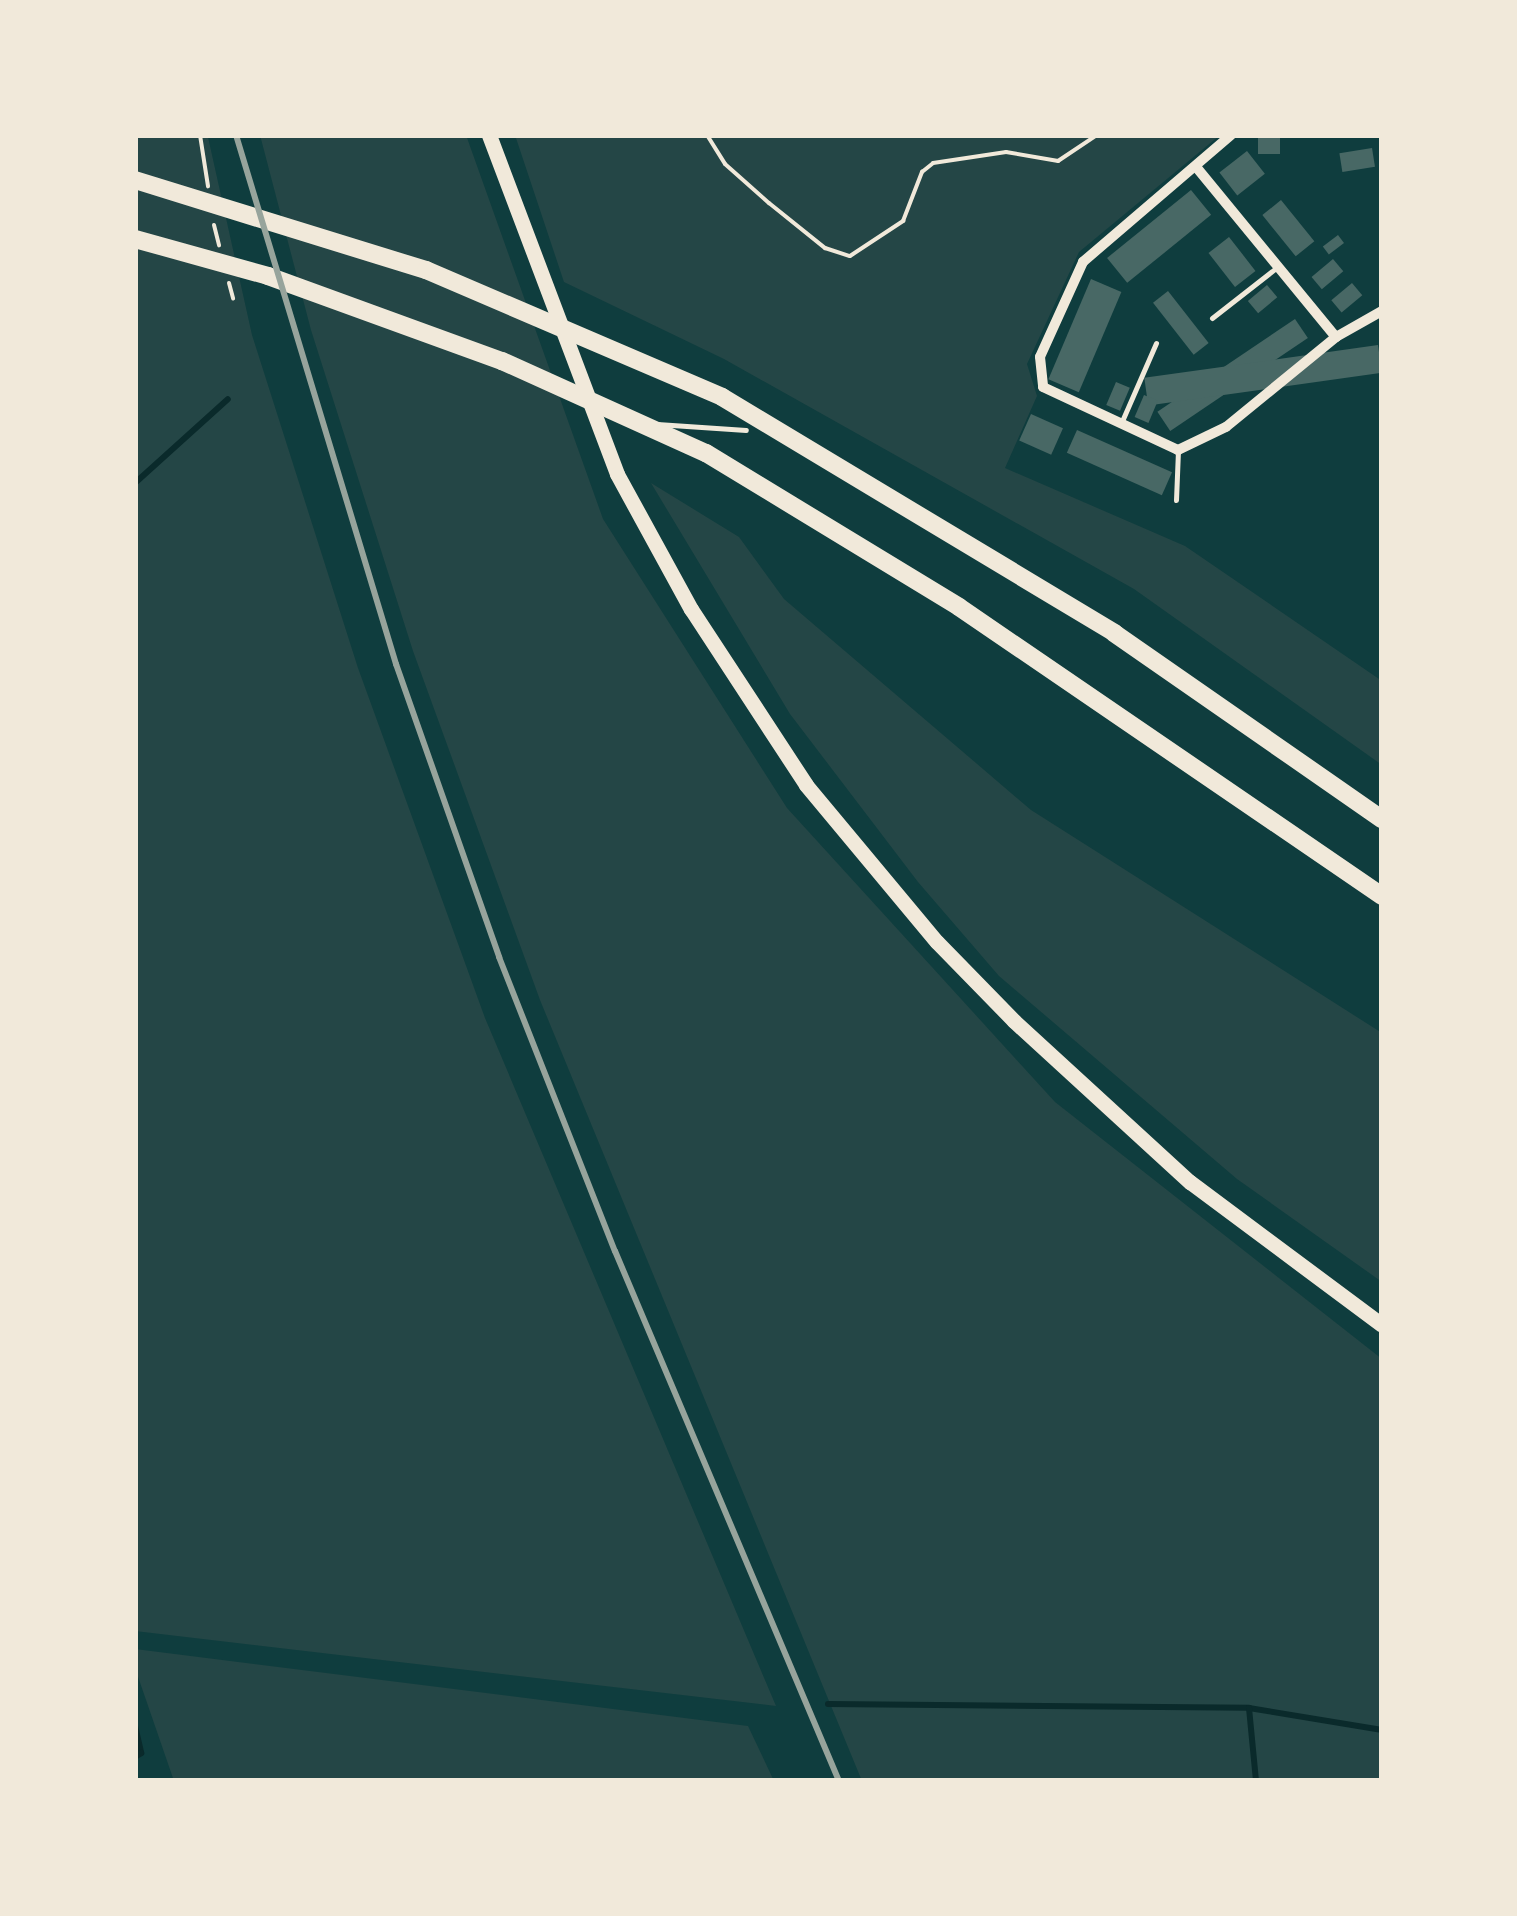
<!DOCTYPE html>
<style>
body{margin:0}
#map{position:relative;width:1517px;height:1916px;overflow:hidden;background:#0f3d3e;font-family:"Work Sans",sans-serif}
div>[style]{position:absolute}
.green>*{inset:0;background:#244646}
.stream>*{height:6px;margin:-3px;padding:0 3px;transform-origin:3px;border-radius:3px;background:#0a2a2b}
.building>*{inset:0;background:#486865;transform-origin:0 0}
.path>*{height:4px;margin:-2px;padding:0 2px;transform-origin:2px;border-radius:2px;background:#f1e9da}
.service>*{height:5px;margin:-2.5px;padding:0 2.5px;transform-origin:2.5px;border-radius:2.5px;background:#f1e9da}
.minor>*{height:10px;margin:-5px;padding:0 5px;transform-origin:5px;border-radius:5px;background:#f1e9da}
.primary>*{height:15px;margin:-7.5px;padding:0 7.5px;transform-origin:7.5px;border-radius:7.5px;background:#f1e9da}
.motorway>*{height:18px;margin:-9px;padding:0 9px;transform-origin:9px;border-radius:9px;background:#f1e9da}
.rail>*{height:6px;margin:-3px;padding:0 3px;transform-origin:3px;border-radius:3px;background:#97a49c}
span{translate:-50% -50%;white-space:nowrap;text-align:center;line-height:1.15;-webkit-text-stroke:10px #f1e9da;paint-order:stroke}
.frame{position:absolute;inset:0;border:138px solid #f1e9da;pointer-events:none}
</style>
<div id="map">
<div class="green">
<i style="clip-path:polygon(135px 135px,208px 137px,252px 335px,358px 668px,485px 1018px,776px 1706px,135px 1631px)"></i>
<i style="clip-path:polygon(260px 135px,466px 135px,603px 519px,787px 808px,1055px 1102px,1382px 1359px,1382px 1781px,862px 1781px,540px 1000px,413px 651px,311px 330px)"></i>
<i style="clip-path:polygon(515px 135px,1220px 135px,1079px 252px,1027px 364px,1037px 396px,1005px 468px,1185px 546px,1382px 681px,1382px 765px,1134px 589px,724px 359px,564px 282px)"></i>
<i style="clip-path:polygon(651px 483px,739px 537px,784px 599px,1031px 810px,1382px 1033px,1382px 1282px,1237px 1179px,999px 976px,918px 882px,790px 714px)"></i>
<i style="clip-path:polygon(135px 1649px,748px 1726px,774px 1781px,174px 1781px,135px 1668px)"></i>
</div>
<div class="stream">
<i style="left:135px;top:483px;width:125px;rotate:-42.1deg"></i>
<i style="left:828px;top:1704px;width:421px;rotate:0.5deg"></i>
<i style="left:1249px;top:1708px;width:135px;rotate:9.4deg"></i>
<i style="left:1249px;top:1708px;width:73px;rotate:84.5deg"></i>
<i style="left:135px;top:1726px;width:28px;rotate:77deg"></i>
<i style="left:141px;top:1753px;width:7px;rotate:146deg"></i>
</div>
<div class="building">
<i style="left:1258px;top:135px;width:22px;height:19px"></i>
<i style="left:1372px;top:148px;width:19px;height:33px;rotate:81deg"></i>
<i style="left:1247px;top:151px;width:29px;height:35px;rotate:52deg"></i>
<i style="left:1191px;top:190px;width:32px;height:108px;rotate:51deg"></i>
<i style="left:1281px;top:200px;width:53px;height:24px;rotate:51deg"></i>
<i style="left:1338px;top:235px;width:10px;height:19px;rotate:53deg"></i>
<i style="left:1229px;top:237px;width:43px;height:26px;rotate:52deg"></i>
<i style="left:1333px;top:259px;width:16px;height:28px;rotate:50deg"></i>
<i style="left:1091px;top:279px;width:33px;height:109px;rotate:23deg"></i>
<i style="left:1352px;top:283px;width:16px;height:27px;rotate:50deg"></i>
<i style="left:1267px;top:285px;width:16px;height:25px;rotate:50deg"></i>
<i style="left:1168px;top:291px;width:66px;height:19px;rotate:52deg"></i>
<i style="left:1295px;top:319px;width:23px;height:166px;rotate:56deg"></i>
<i style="left:1378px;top:345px;width:28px;height:236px;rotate:82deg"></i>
<i style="left:1116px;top:382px;width:15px;height:25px;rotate:23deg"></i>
<i style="left:1144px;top:395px;width:15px;height:24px;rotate:23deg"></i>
<i style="left:1031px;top:414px;width:35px;height:29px;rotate:24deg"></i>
<i style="left:1077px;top:430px;width:104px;height:25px;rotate:24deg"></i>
</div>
<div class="path">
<i style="left:200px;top:135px;width:52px;rotate:81.1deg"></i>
<i style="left:707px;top:135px;width:34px;rotate:58deg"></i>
<i style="left:725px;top:164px;width:59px;rotate:41.6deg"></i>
<i style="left:769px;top:203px;width:72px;rotate:38.8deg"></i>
<i style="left:825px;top:248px;width:26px;rotate:18deg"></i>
<i style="left:850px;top:256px;width:64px;rotate:-33.4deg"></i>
<i style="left:903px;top:221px;width:53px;rotate:-68.8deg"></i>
<i style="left:922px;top:172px;width:14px;rotate:-39deg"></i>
<i style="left:933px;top:163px;width:74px;rotate:-8.6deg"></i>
<i style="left:1006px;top:152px;width:53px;rotate:9.8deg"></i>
<i style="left:1058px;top:161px;width:47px;rotate:-33.7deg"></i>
<i style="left:214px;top:225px;width:21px;rotate:76deg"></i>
<i style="left:229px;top:283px;width:16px;rotate:75deg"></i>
</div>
<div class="service">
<i style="left:1212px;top:318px;width:81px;rotate:-38deg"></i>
<i style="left:1122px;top:421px;width:85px;rotate:-66.4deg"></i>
<i style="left:657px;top:424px;width:89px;rotate:3.9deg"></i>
<i style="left:1176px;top:500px;width:50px;rotate:-87.7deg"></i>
</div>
<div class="minor">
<i style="left:1231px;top:135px;width:195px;rotate:139.4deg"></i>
<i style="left:1083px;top:262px;width:104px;rotate:114.4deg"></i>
<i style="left:1040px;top:357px;width:30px;rotate:84deg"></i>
<i style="left:1043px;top:387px;width:149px;rotate:25deg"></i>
<i style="left:1178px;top:450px;width:53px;rotate:-25.6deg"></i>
<i style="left:1226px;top:427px;width:142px;rotate:-39.3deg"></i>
<i style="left:1336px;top:337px;width:53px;rotate:-29.5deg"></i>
<i style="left:1197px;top:168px;width:219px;rotate:50.6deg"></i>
</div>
<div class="primary">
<i style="left:489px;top:135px;width:362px;rotate:69.3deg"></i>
<i style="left:617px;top:474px;width:154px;rotate:61.3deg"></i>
<i style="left:691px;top:609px;width:210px;rotate:56.8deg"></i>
<i style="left:806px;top:785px;width:204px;rotate:50.2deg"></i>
<i style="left:937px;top:942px;width:110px;rotate:45.7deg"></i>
<i style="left:1014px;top:1021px;width:239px;rotate:42.5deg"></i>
<i style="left:1190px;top:1182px;width:239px;rotate:36.7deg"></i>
</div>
<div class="motorway">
<i style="left:135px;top:180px;width:305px;rotate:17.2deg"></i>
<i style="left:426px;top:270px;width:322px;rotate:23.2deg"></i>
<i style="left:722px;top:397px;width:458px;rotate:31deg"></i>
<i style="left:1114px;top:633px;width:326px;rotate:34.8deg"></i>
<i style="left:135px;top:239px;width:138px;rotate:15.5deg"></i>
<i style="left:268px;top:276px;width:249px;rotate:20deg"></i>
<i style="left:502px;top:361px;width:224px;rotate:24.3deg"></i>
<i style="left:706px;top:453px;width:296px;rotate:31.3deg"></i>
<i style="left:959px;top:607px;width:512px;rotate:34.34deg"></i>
</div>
<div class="rail">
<i style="left:236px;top:135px;width:553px;rotate:73.17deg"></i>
<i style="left:396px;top:664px;width:311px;rotate:70.6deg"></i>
<i style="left:499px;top:957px;width:316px;rotate:68.5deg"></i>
<i style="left:615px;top:1251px;width:575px;rotate:67.09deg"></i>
</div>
<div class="frame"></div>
</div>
